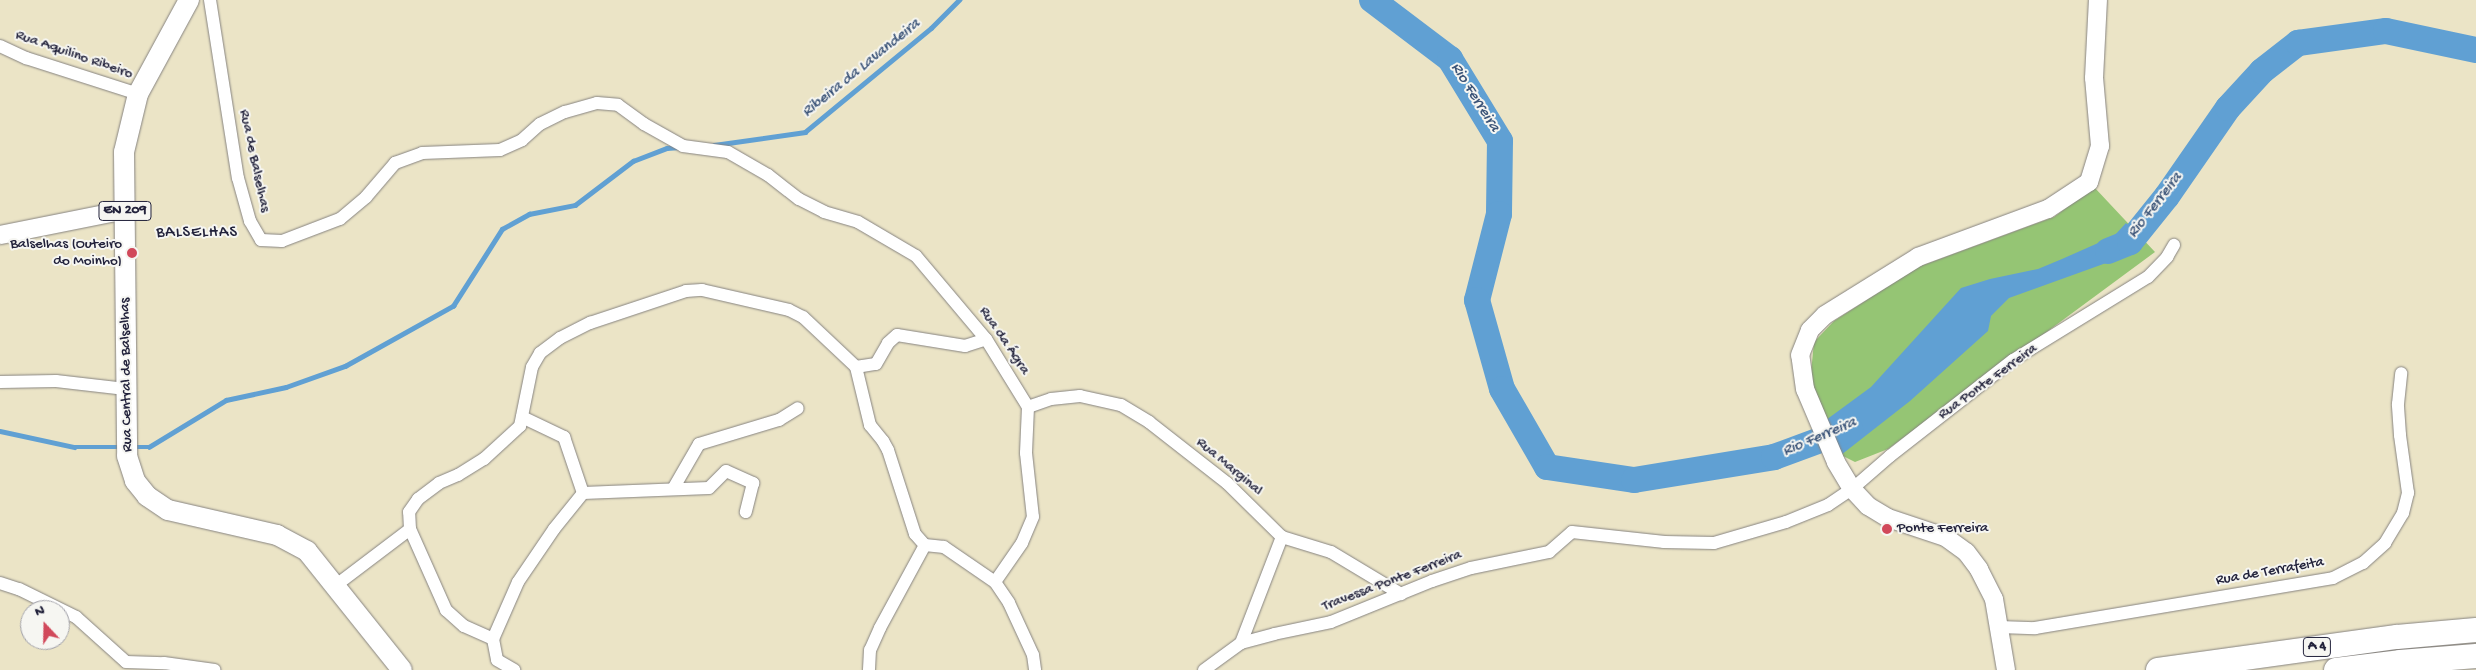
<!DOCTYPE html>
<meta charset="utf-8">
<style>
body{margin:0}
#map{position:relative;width:2476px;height:670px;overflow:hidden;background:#ebe4c6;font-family:"Gochi Hand",sans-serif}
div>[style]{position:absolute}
.green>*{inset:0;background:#95c574}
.water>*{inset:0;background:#60a0d3}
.stream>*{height:4.5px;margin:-2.25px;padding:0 2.25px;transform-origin:2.25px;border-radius:2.25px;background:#60a0d3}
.river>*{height:26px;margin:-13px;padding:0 13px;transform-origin:13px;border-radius:13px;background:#60a0d3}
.roads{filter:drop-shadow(0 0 1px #868380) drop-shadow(0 0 1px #868380)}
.street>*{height:12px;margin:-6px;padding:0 6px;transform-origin:6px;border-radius:6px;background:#fff}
.secondary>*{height:18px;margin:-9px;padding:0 9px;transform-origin:9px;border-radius:9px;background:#fff}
.primary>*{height:20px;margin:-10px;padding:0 10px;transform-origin:10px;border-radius:10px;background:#fff}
.highway>*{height:24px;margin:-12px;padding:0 12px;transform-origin:12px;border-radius:12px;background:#fff}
.dots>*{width:14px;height:14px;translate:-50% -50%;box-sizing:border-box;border:2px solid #f6f6f2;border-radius:50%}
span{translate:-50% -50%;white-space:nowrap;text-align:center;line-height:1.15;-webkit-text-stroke:4px #f6f6f2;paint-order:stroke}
.shield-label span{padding:1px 4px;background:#f6f6f2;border:1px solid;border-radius:4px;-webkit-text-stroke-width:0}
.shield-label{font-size:14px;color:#22223b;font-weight:700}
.street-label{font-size:15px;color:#22223b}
.poi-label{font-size:15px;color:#22223b}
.right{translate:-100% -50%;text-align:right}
.left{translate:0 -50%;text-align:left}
.water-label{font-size:16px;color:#3b5478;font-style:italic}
.neighbourhood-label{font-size:16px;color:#22223b;letter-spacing:1px}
.north{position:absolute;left:20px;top:600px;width:50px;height:50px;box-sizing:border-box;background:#f6f6f2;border:1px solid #a1a1a9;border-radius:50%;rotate:339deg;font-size:14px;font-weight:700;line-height:20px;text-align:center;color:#22223b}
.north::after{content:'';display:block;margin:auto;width:18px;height:22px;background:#d1495b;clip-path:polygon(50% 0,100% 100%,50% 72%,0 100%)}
</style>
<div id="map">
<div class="green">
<i style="clip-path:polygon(2094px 187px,2155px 252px,1888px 449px,1855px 462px,1841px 455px,1810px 383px,1814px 342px,1834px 321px,1918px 267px,2054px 217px)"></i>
</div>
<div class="water">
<i style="clip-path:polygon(2126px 223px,2145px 242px,2120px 258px,2009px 298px,1991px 316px,1988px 331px,1910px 401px,1841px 455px,1826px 420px,1871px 387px,1961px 288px,1990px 279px,2038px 269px,2062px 259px,2114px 236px)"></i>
</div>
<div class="stream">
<i style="left:714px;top:145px;width:92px;rotate:-8.1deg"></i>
<i style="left:805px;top:132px;width:163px;rotate:-39.5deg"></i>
<i style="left:931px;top:28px;width:40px;rotate:-45deg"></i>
<i style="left:0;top:431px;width:76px;rotate:12.2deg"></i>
<i style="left:74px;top:447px;width:48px"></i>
<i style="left:132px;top:447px;width:17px"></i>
<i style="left:149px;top:447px;width:90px;rotate:-31.4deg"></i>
<i style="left:226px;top:400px;width:61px;rotate:-12.2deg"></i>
<i style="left:286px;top:387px;width:63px;rotate:-19.6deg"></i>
<i style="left:345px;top:366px;width:124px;rotate:-29.1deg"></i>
<i style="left:453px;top:306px;width:91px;rotate:-57.5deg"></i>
<i style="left:502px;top:229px;width:31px;rotate:-29deg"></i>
<i style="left:529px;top:214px;width:47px;rotate:-11.1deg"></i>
<i style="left:575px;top:205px;width:73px;rotate:-37.2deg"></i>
<i style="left:633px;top:161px;width:36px;rotate:-21deg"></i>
<i style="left:667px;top:148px;width:12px;rotate:-5deg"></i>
</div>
<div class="river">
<i style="left:1372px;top:0;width:98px;rotate:37.1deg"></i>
<i style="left:1450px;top:59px;width:96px;rotate:58.6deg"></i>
<i style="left:1500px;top:141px;width:73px;rotate:90.8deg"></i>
<i style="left:1499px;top:214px;width:89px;rotate:104.3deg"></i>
<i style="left:1477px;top:300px;width:92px;rotate:74.3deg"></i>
<i style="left:1502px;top:389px;width:90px;rotate:60deg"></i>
<i style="left:1547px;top:467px;width:88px;rotate:8.5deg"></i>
<i style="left:1634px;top:480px;width:142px;rotate:-9.3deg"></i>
<i style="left:1774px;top:457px;width:81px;rotate:-20.2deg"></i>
<i style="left:2108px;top:251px;width:24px;rotate:-22deg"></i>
<i style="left:2130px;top:242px;width:59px;rotate:-51.2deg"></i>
<i style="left:2167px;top:196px;width:107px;rotate:-55.3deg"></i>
<i style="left:2228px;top:108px;width:50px;rotate:-47.4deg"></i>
<i style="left:2262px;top:71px;width:46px;rotate:-37.9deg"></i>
<i style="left:2298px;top:43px;width:89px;rotate:-7.8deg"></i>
<i style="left:2386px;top:31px;width:92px;rotate:11.9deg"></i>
</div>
<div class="roads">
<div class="street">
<i style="left:210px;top:0;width:180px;rotate:81.1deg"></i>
<i style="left:238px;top:178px;width:45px;rotate:74.4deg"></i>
<i style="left:250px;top:221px;width:22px;rotate:60deg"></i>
<i style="left:261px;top:240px;width:21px;rotate:3deg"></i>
<i style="left:282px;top:241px;width:62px;rotate:-20.8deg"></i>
<i style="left:340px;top:219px;width:34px;rotate:-40deg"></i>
<i style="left:366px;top:197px;width:45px;rotate:-49.5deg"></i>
<i style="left:395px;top:163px;width:29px;rotate:-20deg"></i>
<i style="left:422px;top:153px;width:78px;rotate:-2.2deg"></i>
<i style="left:500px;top:150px;width:24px;rotate:-24deg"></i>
<i style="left:522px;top:140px;width:24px;rotate:-42deg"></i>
<i style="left:540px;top:124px;width:28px;rotate:-26deg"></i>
<i style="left:565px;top:112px;width:33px;rotate:-16deg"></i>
<i style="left:597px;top:103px;width:21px;rotate:5deg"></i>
<i style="left:618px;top:105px;width:32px;rotate:36deg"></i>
<i style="left:644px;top:124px;width:45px;rotate:29.4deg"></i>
<i style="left:683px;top:146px;width:45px;rotate:7.6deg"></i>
<i style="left:728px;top:152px;width:46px;rotate:29.9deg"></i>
<i style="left:768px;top:175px;width:39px;rotate:38deg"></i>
<i style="left:799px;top:199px;width:28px;rotate:27deg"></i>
<i style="left:824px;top:212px;width:35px;rotate:16deg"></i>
<i style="left:858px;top:222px;width:67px;rotate:30.4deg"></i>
<i style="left:916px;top:256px;width:109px;rotate:49.9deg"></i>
<i style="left:986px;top:339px;width:80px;rotate:58.3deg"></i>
<i style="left:1028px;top:407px;width:46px;rotate:92.5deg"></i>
<i style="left:1026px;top:453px;width:64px;rotate:83.8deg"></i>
<i style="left:1033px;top:517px;width:28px;rotate:113deg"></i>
<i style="left:1022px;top:543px;width:47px;rotate:124.7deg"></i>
<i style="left:995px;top:582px;width:25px;rotate:56deg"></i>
<i style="left:1009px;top:603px;width:57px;rotate:65.2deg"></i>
<i style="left:1033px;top:655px;width:15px;rotate:82deg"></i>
<i style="left:0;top:46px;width:29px;rotate:25deg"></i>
<i style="left:26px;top:58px;width:118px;rotate:17.8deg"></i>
<i style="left:856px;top:367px;width:60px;rotate:76.4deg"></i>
<i style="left:870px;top:425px;width:21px;rotate:51deg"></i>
<i style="left:883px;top:441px;width:10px;rotate:61deg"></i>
<i style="left:888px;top:450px;width:88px;rotate:72.2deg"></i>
<i style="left:915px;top:534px;width:15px;rotate:48deg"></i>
<i style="left:925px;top:545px;width:94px;rotate:118.5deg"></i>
<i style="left:880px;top:628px;width:24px;rotate:114deg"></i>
<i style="left:870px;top:650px;width:20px;rotate:93deg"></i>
<i style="left:856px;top:367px;width:20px;rotate:-9deg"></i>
<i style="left:876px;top:364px;width:24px;rotate:-60deg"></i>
<i style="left:888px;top:343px;width:12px;rotate:-42deg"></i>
<i style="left:897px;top:335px;width:69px;rotate:9.2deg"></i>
<i style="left:965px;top:346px;width:22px;rotate:-18deg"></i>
<i style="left:0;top:382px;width:56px;rotate:-1deg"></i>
<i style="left:56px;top:381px;width:70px;rotate:6.5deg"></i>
<i style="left:1028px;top:407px;width:24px;rotate:-19deg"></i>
<i style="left:1051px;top:399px;width:29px;rotate:-6deg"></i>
<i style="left:1080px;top:396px;width:42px;rotate:12.4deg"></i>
<i style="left:1121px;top:405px;width:33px;rotate:31deg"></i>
<i style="left:1149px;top:422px;width:99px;rotate:38deg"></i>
<i style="left:1227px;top:483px;width:77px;rotate:44.5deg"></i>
<i style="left:1282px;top:537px;width:51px;rotate:17deg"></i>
<i style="left:1331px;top:552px;width:82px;rotate:31deg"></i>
<i style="left:522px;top:417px;width:47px;rotate:25.5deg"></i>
<i style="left:564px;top:437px;width:59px;rotate:71.3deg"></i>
<i style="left:673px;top:489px;width:52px;rotate:-60deg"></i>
<i style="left:699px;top:444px;width:84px;rotate:-16.7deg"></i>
<i style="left:779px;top:420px;width:22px;rotate:-32deg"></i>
<i style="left:410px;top:529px;width:17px;rotate:-93deg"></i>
<i style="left:409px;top:512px;width:16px;rotate:-55deg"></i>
<i style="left:418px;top:499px;width:26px;rotate:-37deg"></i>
<i style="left:439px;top:483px;width:21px;rotate:-23deg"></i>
<i style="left:458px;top:475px;width:31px;rotate:-32deg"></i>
<i style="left:484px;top:459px;width:49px;rotate:-42.5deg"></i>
<i style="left:520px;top:426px;width:60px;rotate:-78.5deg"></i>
<i style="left:532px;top:367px;width:16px;rotate:-60deg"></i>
<i style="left:540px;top:353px;width:25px;rotate:-37deg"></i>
<i style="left:560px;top:338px;width:34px;rotate:-27deg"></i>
<i style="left:590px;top:323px;width:101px;rotate:-18.4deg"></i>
<i style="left:686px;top:291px;width:16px;rotate:-4deg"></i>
<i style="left:702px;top:290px;width:89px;rotate:12.9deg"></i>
<i style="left:789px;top:310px;width:16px;rotate:27deg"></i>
<i style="left:803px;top:317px;width:73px;rotate:43.3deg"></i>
<i style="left:925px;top:545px;width:19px;rotate:6deg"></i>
<i style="left:944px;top:547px;width:62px;rotate:34.5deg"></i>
<i style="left:0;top:583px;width:20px;rotate:18deg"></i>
<i style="left:19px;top:589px;width:64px;rotate:26.2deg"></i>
<i style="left:76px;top:617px;width:67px;rotate:42deg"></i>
<i style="left:126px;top:662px;width:38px;rotate:2deg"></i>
<i style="left:164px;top:663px;width:51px;rotate:7.8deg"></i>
<i style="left:335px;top:586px;width:94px;rotate:-37.2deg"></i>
<i style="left:410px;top:529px;width:89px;rotate:66deg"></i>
<i style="left:446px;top:610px;width:24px;rotate:42deg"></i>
<i style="left:464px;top:626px;width:32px;rotate:24deg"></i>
<i style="left:493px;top:639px;width:21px;rotate:79deg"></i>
<i style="left:497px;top:660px;width:20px;rotate:30deg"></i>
<i style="left:1999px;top:627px;width:36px;rotate:2deg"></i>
<i style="left:2035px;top:628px;width:302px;rotate:-9.5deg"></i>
<i style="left:2333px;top:578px;width:34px;rotate:-27deg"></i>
<i style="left:2363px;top:563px;width:30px;rotate:-42deg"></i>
<i style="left:2385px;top:543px;width:35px;rotate:-59deg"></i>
<i style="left:2403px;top:513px;width:21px;rotate:-76deg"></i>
<i style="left:2408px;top:493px;width:59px;rotate:-97.9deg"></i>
<i style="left:2400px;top:435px;width:31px;rotate:-94deg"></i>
<i style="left:2398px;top:404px;width:31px;rotate:-84deg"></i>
<i style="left:493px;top:639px;width:62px;rotate:-66.3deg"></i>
<i style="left:518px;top:582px;width:64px;rotate:-55.8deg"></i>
<i style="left:554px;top:529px;width:46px;rotate:-51.1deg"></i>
<i style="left:583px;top:493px;width:126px;rotate:-2.3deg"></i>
<i style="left:709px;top:488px;width:24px;rotate:-45deg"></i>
<i style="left:726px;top:471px;width:30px;rotate:24deg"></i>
<i style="left:753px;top:483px;width:30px;rotate:104deg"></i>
<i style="left:1241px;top:643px;width:114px;rotate:-68.9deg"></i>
<i style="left:1204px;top:670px;width:46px;rotate:-36.1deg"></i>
<i style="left:1241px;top:643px;width:34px;rotate:-15deg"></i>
<i style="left:1274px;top:634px;width:58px;rotate:-11.9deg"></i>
<i style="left:1331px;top:622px;width:109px;rotate:-22.1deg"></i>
<i style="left:1432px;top:581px;width:41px;rotate:-18.4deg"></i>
<i style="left:1471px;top:568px;width:80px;rotate:-11.6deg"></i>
<i style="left:1549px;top:552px;width:30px;rotate:-41deg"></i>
<i style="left:1572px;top:532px;width:93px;rotate:6.2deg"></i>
<i style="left:1664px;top:542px;width:50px;rotate:1.1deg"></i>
<i style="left:1714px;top:543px;width:75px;rotate:-16.3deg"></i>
<i style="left:1786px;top:522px;width:45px;rotate:-22deg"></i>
<i style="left:1828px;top:505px;width:29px;rotate:-34deg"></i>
<i style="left:1852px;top:489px;width:50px;rotate:-41deg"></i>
<i style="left:1890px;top:456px;width:156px;rotate:-38deg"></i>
<i style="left:2013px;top:360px;width:158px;rotate:-31.6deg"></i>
<i style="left:2148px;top:277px;width:28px;rotate:-46deg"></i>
<i style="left:2167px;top:257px;width:14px;rotate:-60deg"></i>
</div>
<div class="secondary">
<i style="left:0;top:235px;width:127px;rotate:-11.3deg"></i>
<i style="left:2006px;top:670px;width:72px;rotate:-99.6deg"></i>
<i style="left:1994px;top:599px;width:34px;rotate:-117deg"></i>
<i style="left:1979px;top:569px;width:21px;rotate:-127deg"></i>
<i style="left:1966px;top:552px;width:26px;rotate:-144deg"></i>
<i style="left:1945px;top:537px;width:60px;rotate:-161.6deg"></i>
<i style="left:1888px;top:518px;width:23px;rotate:-149deg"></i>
<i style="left:1868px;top:506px;width:23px;rotate:-133deg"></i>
<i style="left:1852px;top:489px;width:31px;rotate:-121deg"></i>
<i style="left:1836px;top:462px;width:79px;rotate:-113deg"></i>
<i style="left:1805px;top:389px;width:34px;rotate:-98deg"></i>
<i style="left:1800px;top:355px;width:27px;rotate:-68deg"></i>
<i style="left:1810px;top:330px;width:21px;rotate:-45deg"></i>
<i style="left:1825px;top:315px;width:110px;rotate:-31.9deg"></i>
<i style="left:1918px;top:257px;width:139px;rotate:-20.3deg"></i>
<i style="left:2048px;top:209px;width:49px;rotate:-33.4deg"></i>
<i style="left:2089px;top:182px;width:38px;rotate:-73deg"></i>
<i style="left:2100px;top:146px;width:68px;rotate:-95deg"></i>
<i style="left:2094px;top:78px;width:78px;rotate:-87.1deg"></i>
</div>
<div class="primary">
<i style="left:189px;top:0;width:107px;rotate:118.5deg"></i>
<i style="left:138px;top:94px;width:60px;rotate:103.6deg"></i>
<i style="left:124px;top:152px;width:304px;rotate:89.4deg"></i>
<i style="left:127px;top:456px;width:26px;rotate:72deg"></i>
<i style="left:135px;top:481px;width:19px;rotate:51deg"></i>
<i style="left:147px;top:496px;width:25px;rotate:34deg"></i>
<i style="left:168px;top:510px;width:112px;rotate:12.9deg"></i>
<i style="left:277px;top:535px;width:34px;rotate:28deg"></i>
<i style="left:307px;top:551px;width:152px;rotate:51.4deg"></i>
</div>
<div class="highway">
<i style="left:2158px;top:670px;width:241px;rotate:-7.9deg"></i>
<i style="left:2397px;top:637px;width:79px;rotate:-5.1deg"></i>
<i style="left:2336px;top:670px;width:64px;rotate:-7.1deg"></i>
<i style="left:2400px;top:662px;width:76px;rotate:-4.5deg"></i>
</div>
</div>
<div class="dots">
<i style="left:132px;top:253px;background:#d1495b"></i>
<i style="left:1887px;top:529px;background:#d1495b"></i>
</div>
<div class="shield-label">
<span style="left:125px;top:211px">EN 209</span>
<span style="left:2317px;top:647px">A 4</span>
</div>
<div class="street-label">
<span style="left:74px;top:55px;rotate:19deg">Rua Aquilino Ribeiro</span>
<span style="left:254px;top:161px;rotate:78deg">Rua de Balselhas</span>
<span style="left:1004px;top:341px;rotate:56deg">Rua da Ágra</span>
<span style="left:127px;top:375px;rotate:-91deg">Rua Central de Balselhas</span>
<span style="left:1988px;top:382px;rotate:-36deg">Rua Ponte Ferreira</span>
<span style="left:1229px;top:467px;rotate:40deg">Rua Marginal</span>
<span style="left:2270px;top:572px;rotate:-10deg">Rua de Terrafeita</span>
<span style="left:1392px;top:581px;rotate:-21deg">Travessa Ponte Ferreira</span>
</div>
<div class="poi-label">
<span class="right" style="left:122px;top:253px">Balselhas (Outeiro<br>do Moinho)</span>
<span class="left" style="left:1897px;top:529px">Ponte Ferreira</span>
</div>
<div class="water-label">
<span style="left:862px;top:69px;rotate:-39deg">Ribeira da Lavandeira</span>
<span style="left:1474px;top:98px;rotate:58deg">Rio Ferreira</span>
<span style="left:2156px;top:206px;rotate:-52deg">Rio Ferreira</span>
<span style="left:1820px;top:438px;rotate:-23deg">Rio Ferreira</span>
</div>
<div class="neighbourhood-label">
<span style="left:197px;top:234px">BALSELHAS</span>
</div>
<div class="north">N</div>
</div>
